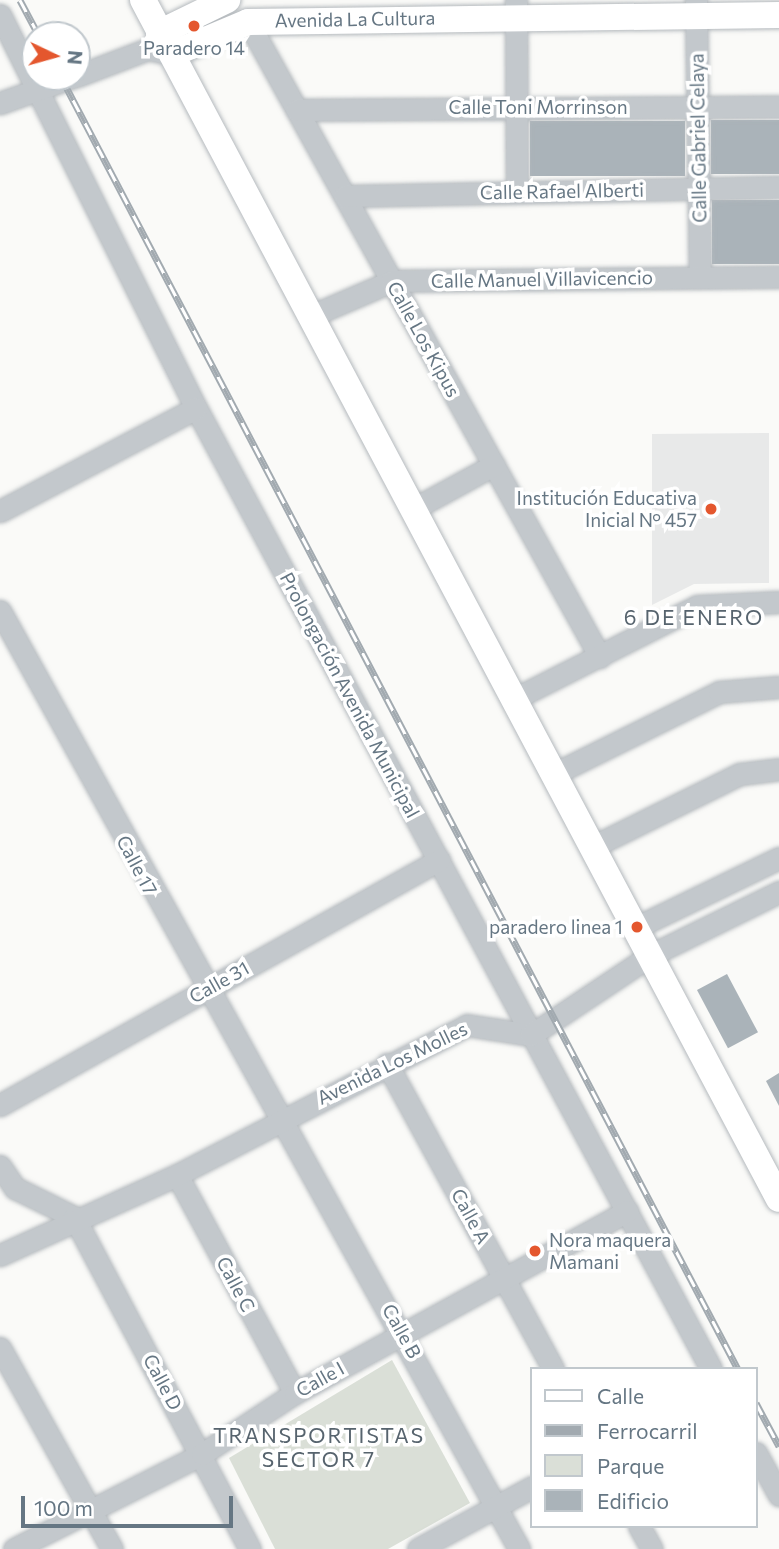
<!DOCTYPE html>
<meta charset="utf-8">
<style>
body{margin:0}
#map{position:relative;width:779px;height:1549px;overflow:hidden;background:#fafaf8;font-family:Commissioner,sans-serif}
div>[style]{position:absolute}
.built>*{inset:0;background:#e8e9e9}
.green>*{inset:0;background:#dadfd7}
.building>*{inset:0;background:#aab3b9;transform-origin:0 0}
.roads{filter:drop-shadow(0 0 2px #b5babe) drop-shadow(0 0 2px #b5babe)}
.minor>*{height:21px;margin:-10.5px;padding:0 10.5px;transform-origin:10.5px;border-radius:10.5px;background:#c3c8cc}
.major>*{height:26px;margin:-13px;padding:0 13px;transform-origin:13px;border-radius:13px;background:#fff}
.rail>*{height:7px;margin-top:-3.5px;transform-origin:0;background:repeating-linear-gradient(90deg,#fff 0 13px,#a2aab0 0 26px);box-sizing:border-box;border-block:2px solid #a2aab0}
.dots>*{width:19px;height:19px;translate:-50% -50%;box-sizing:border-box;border:4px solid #fff;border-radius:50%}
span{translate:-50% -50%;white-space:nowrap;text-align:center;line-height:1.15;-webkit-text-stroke:7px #fff;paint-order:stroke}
.street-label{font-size:19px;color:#657683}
.poi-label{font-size:19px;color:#657683}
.right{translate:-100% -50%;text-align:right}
.left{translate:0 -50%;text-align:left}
.neighbourhood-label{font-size:21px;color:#57646e;letter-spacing:2px}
.legend{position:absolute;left:530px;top:1367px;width:228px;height:161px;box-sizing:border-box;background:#fff;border:2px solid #c1c8cd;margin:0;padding:9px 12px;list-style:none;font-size:21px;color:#657683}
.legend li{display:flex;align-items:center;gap:14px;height:35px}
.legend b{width:35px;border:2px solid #c1c8cd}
.north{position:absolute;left:21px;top:21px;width:70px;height:70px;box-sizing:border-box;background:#fff;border:2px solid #c1c8cd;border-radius:50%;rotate:95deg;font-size:19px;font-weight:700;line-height:28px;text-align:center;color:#657683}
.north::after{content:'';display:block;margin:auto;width:24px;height:32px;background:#e4572e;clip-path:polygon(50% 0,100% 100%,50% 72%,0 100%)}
.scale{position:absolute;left:21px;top:1496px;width:212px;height:32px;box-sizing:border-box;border:4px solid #657683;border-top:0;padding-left:9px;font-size:21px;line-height:24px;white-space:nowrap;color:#657683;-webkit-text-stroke:5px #fff;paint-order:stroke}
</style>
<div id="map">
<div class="built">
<i style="clip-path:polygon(769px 433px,769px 583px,694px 584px,652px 605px,652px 434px)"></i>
</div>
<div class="green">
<i style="clip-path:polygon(392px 1360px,470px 1503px,388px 1549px,275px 1549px,229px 1458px)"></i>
</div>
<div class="building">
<i style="left:779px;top:120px;width:54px;height:68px;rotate:90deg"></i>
<i style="left:685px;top:121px;width:55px;height:155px;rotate:90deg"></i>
<i style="left:779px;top:200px;width:64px;height:67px;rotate:90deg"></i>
<i style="left:727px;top:974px;width:66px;height:34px;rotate:62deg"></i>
<i style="clip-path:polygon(779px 1073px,779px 1106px,766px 1081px)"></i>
</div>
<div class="roads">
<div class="minor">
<i style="left:516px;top:0;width:191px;rotate:89.7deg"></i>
<i style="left:696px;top:0;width:277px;rotate:89.2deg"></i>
<i style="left:0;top:15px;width:439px;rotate:63.5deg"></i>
<i style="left:196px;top:408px;width:1090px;rotate:61.81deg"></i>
<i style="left:248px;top:22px;width:726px;rotate:61deg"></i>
<i style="left:77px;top:76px;width:76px;rotate:-20.8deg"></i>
<i style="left:148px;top:49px;width:25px;rotate:12deg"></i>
<i style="left:0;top:103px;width:77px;rotate:-19.6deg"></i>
<i style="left:297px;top:110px;width:482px;rotate:-0.4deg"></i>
<i style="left:345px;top:196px;width:434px;rotate:-1.2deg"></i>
<i style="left:313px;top:315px;width:86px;rotate:-23.3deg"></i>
<i style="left:392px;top:281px;width:387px;rotate:-0.6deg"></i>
<i style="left:415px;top:508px;width:90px;rotate:-28.6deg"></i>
<i style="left:0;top:511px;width:221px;rotate:-27.7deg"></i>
<i style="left:0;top:611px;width:1072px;rotate:61.04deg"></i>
<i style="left:516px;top:698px;width:203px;rotate:-26.9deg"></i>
<i style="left:697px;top:606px;width:82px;rotate:-2.8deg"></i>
<i style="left:556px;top:773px;width:182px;rotate:-26.4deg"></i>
<i style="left:719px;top:692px;width:60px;rotate:-4.8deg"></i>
<i style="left:594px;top:846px;width:163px;rotate:-26.3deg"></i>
<i style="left:740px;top:774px;width:39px;rotate:-7deg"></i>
<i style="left:637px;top:927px;width:158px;rotate:-25.9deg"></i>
<i style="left:387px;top:1064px;width:347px;rotate:61.4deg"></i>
<i style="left:0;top:1105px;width:503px;rotate:-29.17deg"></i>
<i style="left:0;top:1166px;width:27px;rotate:56deg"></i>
<i style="left:15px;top:1188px;width:66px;rotate:26.2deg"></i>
<i style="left:74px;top:1217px;width:376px;rotate:62.1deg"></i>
<i style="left:177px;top:1175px;width:248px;rotate:61.6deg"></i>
<i style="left:0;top:1255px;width:194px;rotate:-24.3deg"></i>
<i style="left:177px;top:1175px;width:326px;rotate:-27.3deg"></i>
<i style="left:467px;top:1025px;width:65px;rotate:8.9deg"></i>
<i style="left:531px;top:1035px;width:144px;rotate:-33.7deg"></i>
<i style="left:651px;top:955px;width:143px;rotate:-26.2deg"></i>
<i style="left:0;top:1348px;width:230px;rotate:60.9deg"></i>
<i style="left:756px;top:1453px;width:48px;rotate:61.3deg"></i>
<i style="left:639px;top:1526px;width:26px;rotate:61deg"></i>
<i style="left:14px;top:1549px;width:211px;rotate:-26.8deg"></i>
<i style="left:202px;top:1454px;width:111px;rotate:-33.3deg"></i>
<i style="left:295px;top:1393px;width:379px;rotate:-28.7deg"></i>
<i style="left:418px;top:1549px;width:130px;rotate:-28.5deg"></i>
</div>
<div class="major">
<i style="left:143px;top:0;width:1357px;rotate:62.06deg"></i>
<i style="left:159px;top:33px;width:76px;rotate:-25.9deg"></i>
<i style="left:172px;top:54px;width:82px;rotate:-22.8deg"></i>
<i style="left:248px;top:22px;width:531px;rotate:-0.76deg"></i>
</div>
</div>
<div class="rail">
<i style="left:20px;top:0;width:40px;rotate:62deg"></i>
<i style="left:61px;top:77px;width:1459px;rotate:62.35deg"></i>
<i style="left:756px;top:1403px;width:49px;rotate:61.9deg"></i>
</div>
<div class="dots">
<i style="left:194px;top:26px;background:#e4572e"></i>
<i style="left:711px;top:509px;background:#e4572e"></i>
<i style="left:637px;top:927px;background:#e4572e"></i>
<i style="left:535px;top:1251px;background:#e4572e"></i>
</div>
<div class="street-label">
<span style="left:355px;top:19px;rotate:-1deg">Avenida La Cultura</span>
<span style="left:538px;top:107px">Calle Toni Morrinson</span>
<span style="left:698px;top:138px;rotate:-91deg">Calle Gabriel Celaya</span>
<span style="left:562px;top:191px;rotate:-1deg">Calle Rafael Alberti</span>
<span style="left:542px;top:279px;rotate:-1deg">Calle Manuel Villavicencio</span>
<span style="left:424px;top:339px;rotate:61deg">Calle Los Kipus</span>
<span style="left:350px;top:695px;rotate:62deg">Prolongación Avenida Municipal</span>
<span style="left:137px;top:865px;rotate:62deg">Calle 17</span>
<span style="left:219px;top:982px;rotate:-29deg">Calle 31</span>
<span style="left:392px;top:1063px;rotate:-26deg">Avenida Los Molles</span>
<span style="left:471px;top:1216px;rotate:61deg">Calle A</span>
<span style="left:236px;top:1284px;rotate:62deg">Calle C</span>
<span style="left:402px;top:1331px;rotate:61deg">Calle B</span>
<span style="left:320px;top:1379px;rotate:-29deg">Calle I</span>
<span style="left:163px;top:1382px;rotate:62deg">Calle D</span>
</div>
<div class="poi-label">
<span style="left:194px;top:48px">Paradero 14</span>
<span class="right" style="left:697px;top:509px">Institución Educativa<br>Inicial Nº 457</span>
<span class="right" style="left:623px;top:927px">paradero linea 1</span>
<span class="left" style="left:549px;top:1251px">Nora maquera<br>Mamani</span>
</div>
<div class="neighbourhood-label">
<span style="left:694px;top:617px">6 DE ENERO</span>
<span style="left:319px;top:1447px">TRANSPORTISTAS<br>SECTOR 7</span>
</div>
<ul class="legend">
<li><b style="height:9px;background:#fff"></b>Calle</li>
<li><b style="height:9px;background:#a2aab0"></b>Ferrocarril</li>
<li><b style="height:19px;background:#dadfd7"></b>Parque</li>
<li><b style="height:19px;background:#aab3b9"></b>Edificio</li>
</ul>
<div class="north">N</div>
<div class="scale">100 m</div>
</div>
